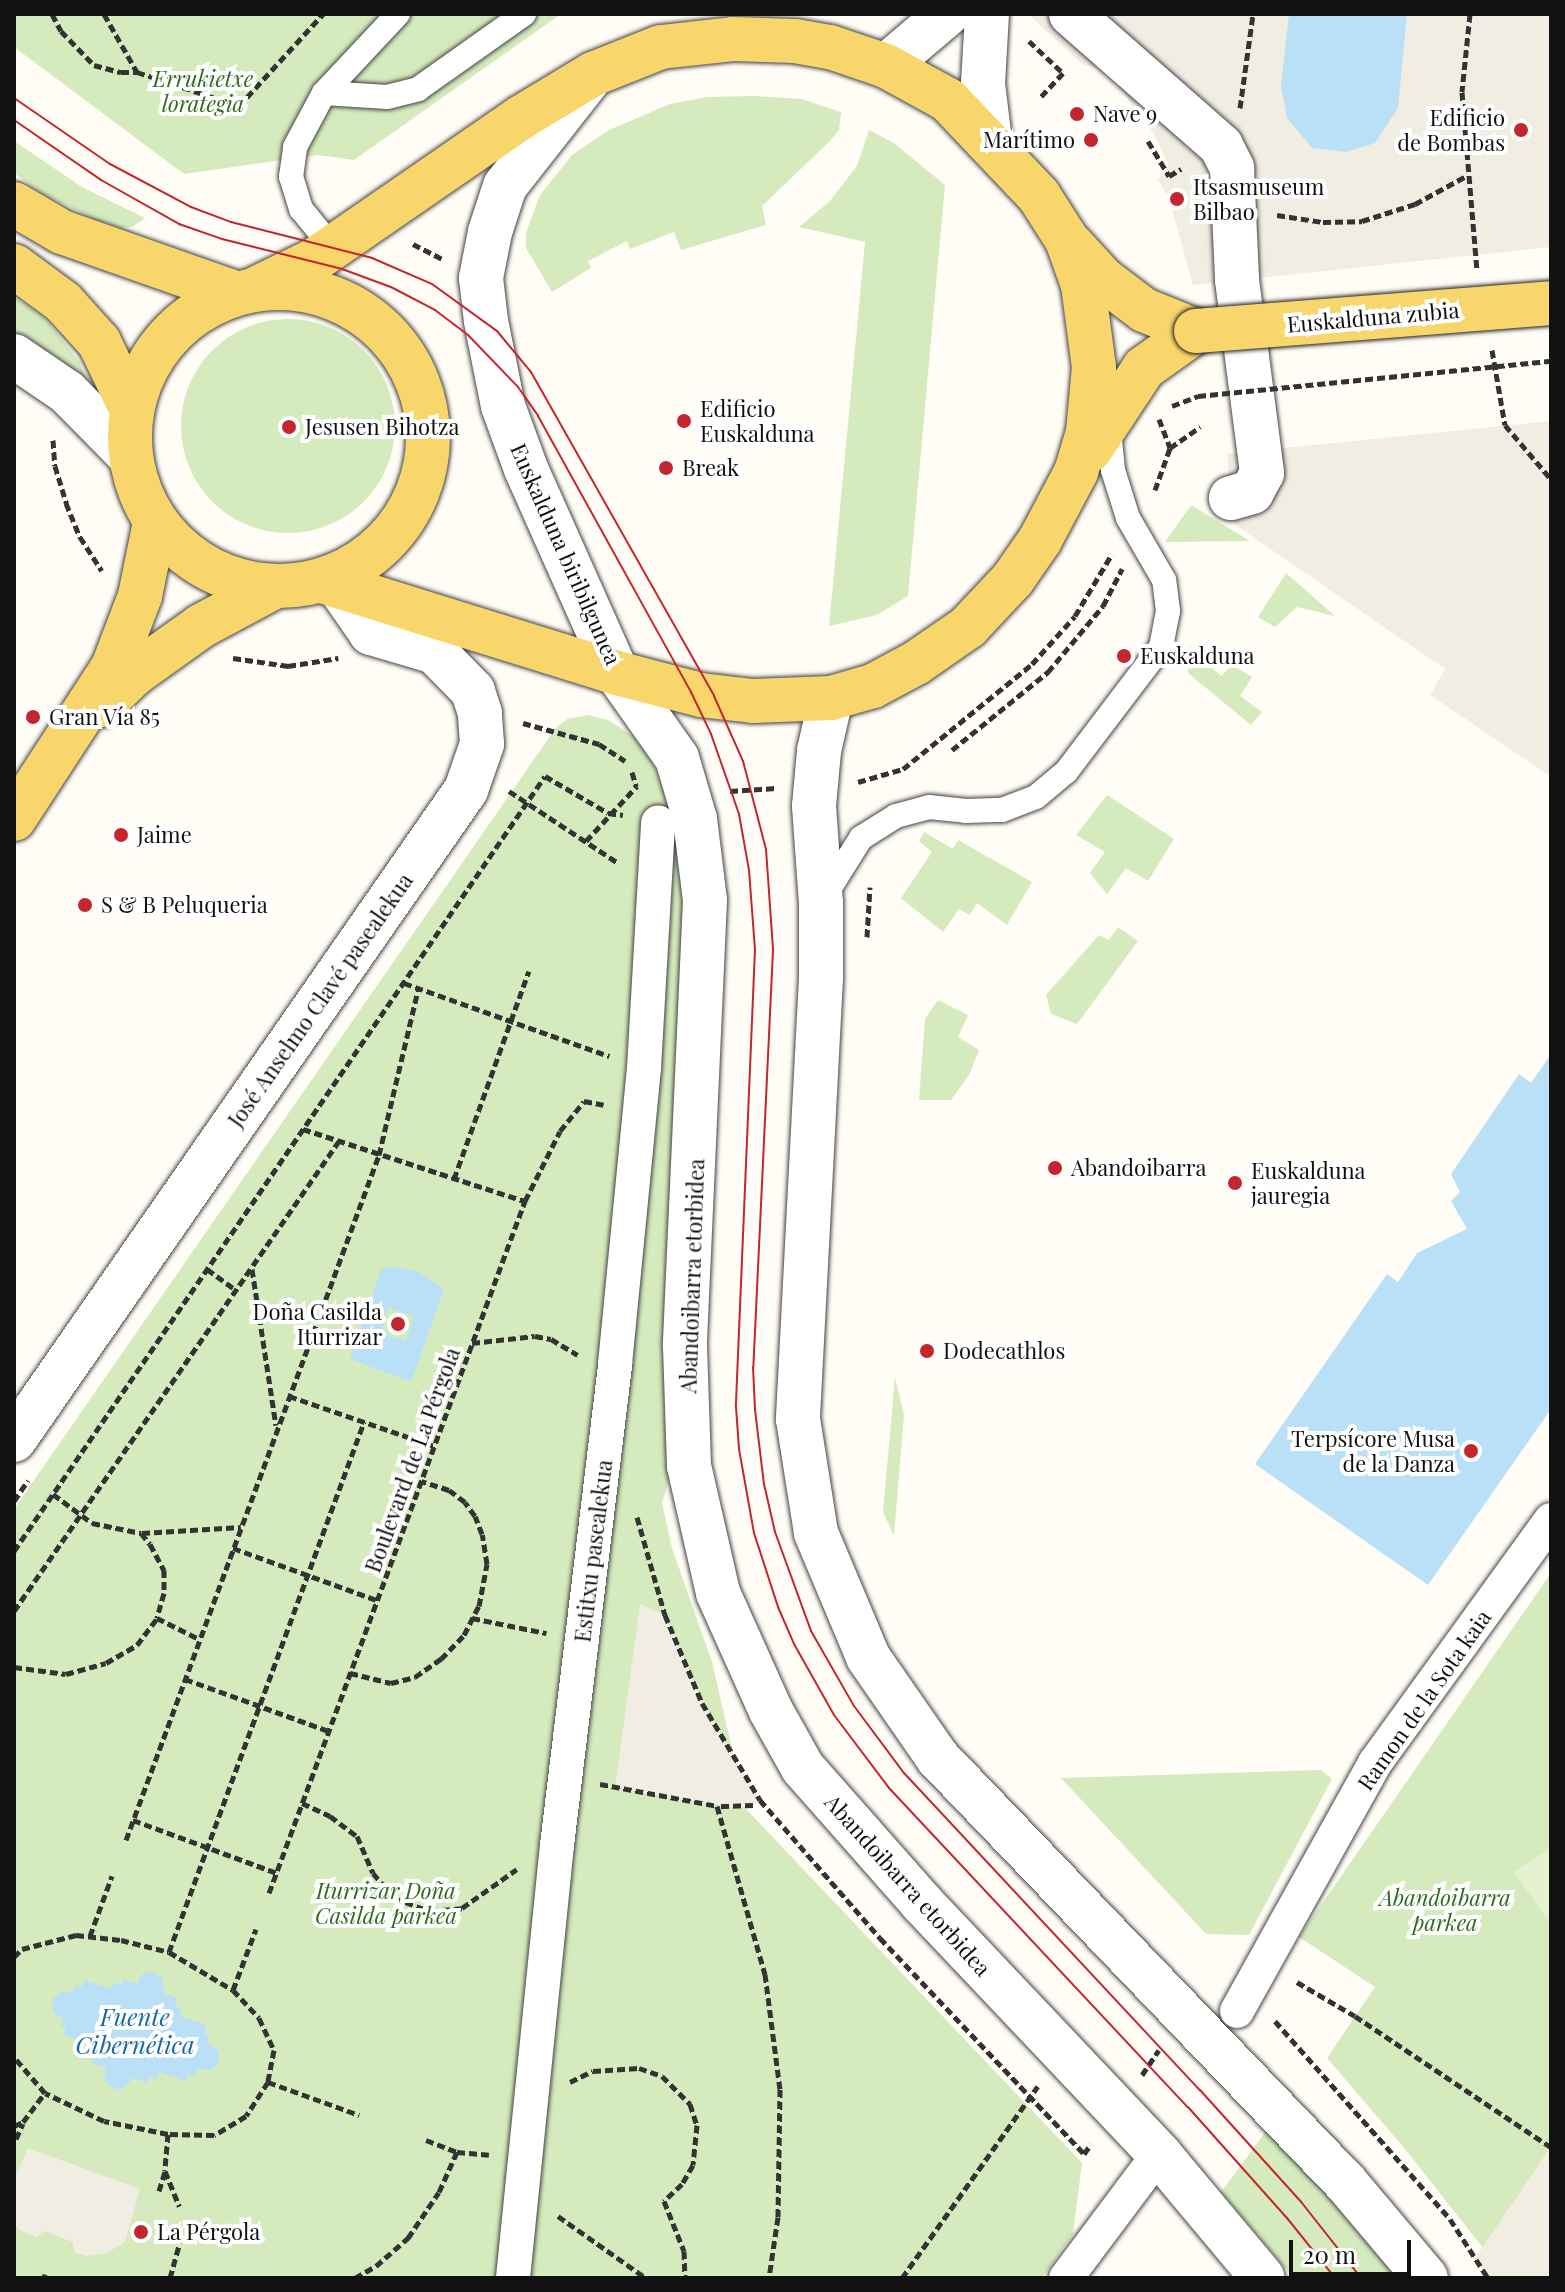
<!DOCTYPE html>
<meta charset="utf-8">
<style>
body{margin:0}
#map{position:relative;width:1565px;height:2292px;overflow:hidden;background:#fffdf5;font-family:"Playfair Display",serif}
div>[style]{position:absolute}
.green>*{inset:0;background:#d5ebbd}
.round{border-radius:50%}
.pitch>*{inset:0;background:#e6f2cf}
.plaza>*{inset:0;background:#f1ede2}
.water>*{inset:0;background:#b9e0f7}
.path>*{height:5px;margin-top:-2.5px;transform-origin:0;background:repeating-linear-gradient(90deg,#333 0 8px,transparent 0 12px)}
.roads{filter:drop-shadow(0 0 2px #444) drop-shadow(0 0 2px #444)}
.service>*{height:24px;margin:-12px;padding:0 12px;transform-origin:12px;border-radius:12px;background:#fff}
.pedestrian>*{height:34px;margin:-17px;padding:0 17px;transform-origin:17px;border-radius:17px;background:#fff}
.minor>*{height:44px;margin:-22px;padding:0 22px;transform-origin:22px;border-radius:22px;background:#fff}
.primary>*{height:44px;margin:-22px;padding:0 22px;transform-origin:22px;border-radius:22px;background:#f9d66b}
.primary>.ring{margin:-22px;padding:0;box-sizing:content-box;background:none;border:44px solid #f9d66b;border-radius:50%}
.tram>*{height:2px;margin:-1px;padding:0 1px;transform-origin:1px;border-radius:1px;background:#c4262e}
.path-bridge>*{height:5px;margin-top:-2.5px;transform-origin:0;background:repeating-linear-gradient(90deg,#333 0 8px,transparent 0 12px)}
.bridges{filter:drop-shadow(0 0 2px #222) drop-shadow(0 0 2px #222)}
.primary-bridge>*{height:44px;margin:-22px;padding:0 22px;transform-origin:22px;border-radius:22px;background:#f9d66b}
.dots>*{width:22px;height:22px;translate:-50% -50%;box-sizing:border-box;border:4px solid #fff;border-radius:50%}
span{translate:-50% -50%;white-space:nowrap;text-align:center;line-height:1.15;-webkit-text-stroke:8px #fff;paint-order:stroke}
.park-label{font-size:22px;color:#2f6b1f;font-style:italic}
.poi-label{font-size:22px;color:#111}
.left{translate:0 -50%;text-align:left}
.right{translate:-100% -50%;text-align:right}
.street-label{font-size:22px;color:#111}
.water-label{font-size:24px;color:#1768a6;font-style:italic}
.frame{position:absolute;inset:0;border:16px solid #111;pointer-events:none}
.scale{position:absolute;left:1289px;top:2240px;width:122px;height:36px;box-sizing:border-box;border:4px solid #111;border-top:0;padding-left:10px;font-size:24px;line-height:28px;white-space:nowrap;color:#111;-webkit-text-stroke:6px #fff;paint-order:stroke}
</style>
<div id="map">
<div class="green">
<i style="clip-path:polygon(14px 14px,561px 14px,354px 160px,318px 155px,184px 174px,14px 47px)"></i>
<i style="clip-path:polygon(754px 96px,802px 99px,841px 112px,839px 130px,830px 141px,762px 206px,766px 225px,681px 250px,674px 232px,630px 249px,627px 241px,588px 261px,591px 268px,552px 292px,526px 248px,526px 233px,540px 195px,572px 155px,609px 130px,670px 104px,707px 97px)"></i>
<i style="clip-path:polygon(869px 130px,894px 143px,945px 185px,908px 596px,877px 615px,829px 626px,865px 242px,799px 227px,830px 201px,857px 166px)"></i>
<i style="clip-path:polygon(14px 141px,82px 187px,145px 218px,132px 227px,121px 228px,96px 220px,40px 192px,14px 173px)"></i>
<i style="clip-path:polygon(14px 297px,45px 318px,79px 361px,88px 384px,14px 335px)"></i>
<i class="round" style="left:181px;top:319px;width:214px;height:214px"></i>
<i style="clip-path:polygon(1191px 505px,1250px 541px,1165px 542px)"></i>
<i style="clip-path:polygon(1286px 573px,1335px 616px,1297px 607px,1275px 627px,1258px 617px)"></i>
<i style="clip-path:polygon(1189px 646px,1221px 676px,1232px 665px,1252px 677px,1240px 696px,1262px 712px,1251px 725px,1188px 673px)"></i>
<i style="clip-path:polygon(588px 715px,608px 720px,633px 736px,651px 757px,672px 812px,686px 885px,674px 1464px,662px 1503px,672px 1548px,712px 1662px,746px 1809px,1082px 2163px,1073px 2234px,1042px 2278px,14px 2278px,14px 1509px,555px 729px,567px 719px)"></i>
<i style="clip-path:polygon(1107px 795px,1174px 839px,1148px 881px,1126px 868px,1107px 894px,1090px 873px,1105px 852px,1076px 835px)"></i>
<i style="clip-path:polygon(924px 832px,953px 849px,958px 840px,1032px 882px,1007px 925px,977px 903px,970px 915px,959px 909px,943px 932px,901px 898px,932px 852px,919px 841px)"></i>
<i style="clip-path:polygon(1118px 927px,1138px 941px,1077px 1024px,1051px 1014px,1046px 995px,1099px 935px,1109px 940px)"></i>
<i style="clip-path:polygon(938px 1000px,968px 1015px,958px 1037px,979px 1050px,969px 1075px,951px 1100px,919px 1100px,925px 1019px)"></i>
<i style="clip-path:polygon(895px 1377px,904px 1415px,894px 1536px,883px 1512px)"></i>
<i style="clip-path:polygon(1551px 1573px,1551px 2147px,1483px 2248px,1405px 2149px,1327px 2058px,1375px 1987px,1299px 1937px)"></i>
<i style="clip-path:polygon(1321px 1770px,1332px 1779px,1249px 1935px,1206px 1934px,1061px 1778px)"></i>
<i style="clip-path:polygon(1269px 2127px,1409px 2278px,1294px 2278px,1221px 2192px)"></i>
</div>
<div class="pitch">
<i style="clip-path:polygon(1551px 1847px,1551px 1925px,1514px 1872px)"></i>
</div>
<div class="plaza">
<i style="clip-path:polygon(1028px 14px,1289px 14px,1405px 33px,1407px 14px,1551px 14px,1551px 247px,1193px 285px,1169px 199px,1158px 179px,1169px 166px,1154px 134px,1106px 70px,1082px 64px)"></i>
<i style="clip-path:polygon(1551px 421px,1551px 777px,1430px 695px,1445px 669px,1234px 524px,1227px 454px)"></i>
<i style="clip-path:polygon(640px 1604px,665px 1615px,702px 1703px,760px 1800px,753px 1805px,740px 1808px,615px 1788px)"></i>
<i style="clip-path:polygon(1551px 2147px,1551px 2278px,1488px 2278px,1475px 2258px)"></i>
<i style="clip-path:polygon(28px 2148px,140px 2189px,125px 2242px,107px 2253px,87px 2256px,74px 2252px,73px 2242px,44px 2231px,37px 2237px,20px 2230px,14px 2224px,14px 2179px)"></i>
</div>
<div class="water">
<i style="clip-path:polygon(1289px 14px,1407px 14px,1398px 108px,1375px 143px,1346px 152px,1312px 148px,1287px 118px,1281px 85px)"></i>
<i style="clip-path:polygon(1551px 1054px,1551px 1409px,1428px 1585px,1255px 1464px,1387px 1274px,1398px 1282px,1417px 1253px,1467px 1229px,1451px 1201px,1460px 1192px,1451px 1174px,1519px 1074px,1531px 1083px)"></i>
<i style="clip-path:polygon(evenodd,398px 1267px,418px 1271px,444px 1289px,411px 1382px,350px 1359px,382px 1268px,398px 1267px,388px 1308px,414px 1316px,406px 1341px,381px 1333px,388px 1308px)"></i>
<i style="clip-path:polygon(150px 1971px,163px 1978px,164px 1993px,177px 1998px,175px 2006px,182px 2008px,179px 2016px,207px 2025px,204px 2034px,209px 2036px,207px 2043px,219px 2051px,219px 2062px,212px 2070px,197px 2069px,195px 2076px,188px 2074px,186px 2081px,160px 2072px,157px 2079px,149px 2077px,147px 2083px,133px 2078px,123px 2089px,114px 2089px,104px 2080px,106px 2068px,92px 2063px,95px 2055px,88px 2053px,91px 2045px,64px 2035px,66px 2028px,61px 2026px,64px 2019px,53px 2013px,52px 2000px,61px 1991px,73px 1992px,75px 1986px,81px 1988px,84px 1980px,111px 1989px,113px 1983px,121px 1985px,123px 1979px,137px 1984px,141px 1975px)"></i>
</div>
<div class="path">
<i style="left:52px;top:14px;width:19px;rotate:62deg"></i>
<i style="left:61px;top:31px;width:47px;rotate:45.9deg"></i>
<i style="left:94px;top:65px;width:28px;rotate:15deg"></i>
<i style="left:121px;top:72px;width:16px"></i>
<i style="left:137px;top:72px;width:108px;rotate:18.4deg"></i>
<i style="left:239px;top:106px;width:125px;rotate:-47.6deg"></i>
<i style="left:104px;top:14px;width:67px;rotate:60.4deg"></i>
<i style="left:1470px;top:14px;width:78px;rotate:95.9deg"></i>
<i style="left:1462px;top:92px;width:178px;rotate:85.2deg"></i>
<i style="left:1029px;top:41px;width:47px;rotate:43.3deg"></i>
<i style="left:1063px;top:73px;width:33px;rotate:133deg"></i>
<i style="left:1240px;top:108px;width:95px;rotate:-82.1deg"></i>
<i style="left:1148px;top:141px;width:41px;rotate:59deg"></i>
<i style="left:1169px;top:176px;width:14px;rotate:-30deg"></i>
<i style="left:1277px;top:215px;width:47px;rotate:8.7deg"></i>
<i style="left:1323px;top:222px;width:39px;rotate:-1deg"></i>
<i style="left:1362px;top:221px;width:56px;rotate:-17.8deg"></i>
<i style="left:1415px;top:204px;width:60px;rotate:-28.7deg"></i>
<i style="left:413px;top:244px;width:34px;rotate:27deg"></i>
<i style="left:1492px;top:350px;width:76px;rotate:80.2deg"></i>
<i style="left:1505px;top:425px;width:71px;rotate:49.6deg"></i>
<i style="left:1172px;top:406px;width:28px;rotate:-21deg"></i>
<i style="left:1159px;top:419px;width:31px;rotate:69deg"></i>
<i style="left:53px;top:440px;width:26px;rotate:86deg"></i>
<i style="left:55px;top:466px;width:39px;rotate:73deg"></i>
<i style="left:66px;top:503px;width:37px;rotate:68deg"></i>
<i style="left:80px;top:537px;width:40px;rotate:57.1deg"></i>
<i style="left:1155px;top:490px;width:45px;rotate:-70.3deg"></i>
<i style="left:1170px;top:448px;width:37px;rotate:-35deg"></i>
<i style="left:233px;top:658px;width:56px;rotate:8.3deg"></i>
<i style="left:288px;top:666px;width:51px;rotate:-9.1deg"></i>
<i style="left:523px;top:723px;width:79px;rotate:15.4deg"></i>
<i style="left:599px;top:744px;width:31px;rotate:33deg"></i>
<i style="left:952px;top:750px;width:124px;rotate:-39.1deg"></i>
<i style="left:1048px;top:672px;width:86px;rotate:-50.2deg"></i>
<i style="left:1103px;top:606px;width:42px;rotate:-62.8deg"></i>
<i style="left:632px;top:772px;width:15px;rotate:74deg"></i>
<i style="left:858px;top:782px;width:47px;rotate:-16.1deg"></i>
<i style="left:903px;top:769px;width:166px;rotate:-39.1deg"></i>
<i style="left:1032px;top:664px;width:64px;rotate:-48.1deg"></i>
<i style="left:1075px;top:616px;width:72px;rotate:-59.2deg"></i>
<i style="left:509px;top:791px;width:131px;rotate:33.4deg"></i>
<i style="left:730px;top:791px;width:46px;rotate:-3.7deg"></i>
<i style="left:586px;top:841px;width:75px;rotate:-47.2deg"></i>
<i style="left:867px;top:937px;width:50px;rotate:-86.6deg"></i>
<i style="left:404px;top:983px;width:218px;rotate:19.6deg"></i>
<i style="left:303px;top:1129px;width:233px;rotate:18deg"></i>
<i style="left:454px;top:1179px;width:221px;rotate:-70.2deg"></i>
<i style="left:207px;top:1269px;width:36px;rotate:36deg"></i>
<i style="left:252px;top:1269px;width:158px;rotate:81.3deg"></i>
<i style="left:472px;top:1343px;width:63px;rotate:-6.3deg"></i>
<i style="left:535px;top:1336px;width:16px;rotate:11deg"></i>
<i style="left:551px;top:1339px;width:31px;rotate:31deg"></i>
<i style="left:289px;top:1396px;width:153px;rotate:19deg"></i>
<i style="left:53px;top:1494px;width:49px;rotate:36.6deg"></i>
<i style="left:92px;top:1523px;width:50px;rotate:11.5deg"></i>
<i style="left:141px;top:1533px;width:14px;rotate:51deg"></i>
<i style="left:150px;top:1544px;width:30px;rotate:62deg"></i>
<i style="left:164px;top:1570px;width:23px;rotate:90deg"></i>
<i style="left:164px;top:1593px;width:26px;rotate:106deg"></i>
<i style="left:14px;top:1501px;width:25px;rotate:-56deg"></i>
<i style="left:637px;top:1517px;width:102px;rotate:74.1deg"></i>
<i style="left:665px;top:1615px;width:95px;rotate:67.2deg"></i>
<i style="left:702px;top:1703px;width:113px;rotate:59.1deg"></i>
<i style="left:760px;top:1800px;width:183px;rotate:49deg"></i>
<i style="left:880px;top:1938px;width:297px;rotate:46.6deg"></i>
<i style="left:1084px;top:2154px;width:12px;rotate:-55deg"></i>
<i style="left:142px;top:1533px;width:99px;rotate:-3.5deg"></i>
<i style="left:233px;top:1548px;width:153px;rotate:19.9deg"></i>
<i style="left:14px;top:1551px;width:939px;rotate:-55.58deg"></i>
<i style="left:545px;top:776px;width:73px;rotate:30.4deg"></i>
<i style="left:608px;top:813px;width:15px;rotate:8deg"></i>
<i style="left:14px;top:1611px;width:571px;rotate:-55.34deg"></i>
<i style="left:472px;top:1618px;width:76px;rotate:11.5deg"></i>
<i style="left:14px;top:1667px;width:52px;rotate:7.7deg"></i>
<i style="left:66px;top:1674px;width:41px;rotate:-15.4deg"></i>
<i style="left:106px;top:1663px;width:36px;rotate:-30deg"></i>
<i style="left:137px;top:1645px;width:34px;rotate:-53deg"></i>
<i style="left:157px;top:1618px;width:47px;rotate:26.6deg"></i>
<i style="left:350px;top:1673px;width:42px;rotate:13.7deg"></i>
<i style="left:391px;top:1683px;width:25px;rotate:-14deg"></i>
<i style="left:415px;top:1677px;width:32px;rotate:-35deg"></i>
<i style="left:441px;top:1659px;width:33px;rotate:-46deg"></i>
<i style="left:464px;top:1635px;width:33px;rotate:-63deg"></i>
<i style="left:479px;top:1606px;width:43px;rotate:-79.2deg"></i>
<i style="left:487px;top:1564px;width:30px;rotate:-99deg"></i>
<i style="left:482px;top:1534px;width:19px;rotate:-111deg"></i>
<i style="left:475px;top:1516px;width:17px;rotate:-126deg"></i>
<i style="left:465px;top:1502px;width:20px;rotate:-143deg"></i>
<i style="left:449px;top:1490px;width:29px;rotate:-162deg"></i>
<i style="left:185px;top:1679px;width:153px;rotate:19.9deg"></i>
<i style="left:600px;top:1784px;width:119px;rotate:10.6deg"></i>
<i style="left:302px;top:1803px;width:31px;rotate:25deg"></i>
<i style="left:330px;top:1816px;width:34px;rotate:37deg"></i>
<i style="left:357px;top:1836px;width:40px;rotate:66.6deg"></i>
<i style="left:373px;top:1873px;width:33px;rotate:50deg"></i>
<i style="left:394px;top:1898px;width:38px;rotate:20deg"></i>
<i style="left:430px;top:1911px;width:32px;rotate:-5deg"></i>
<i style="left:462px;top:1908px;width:67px;rotate:-35.3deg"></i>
<i style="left:753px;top:1805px;width:36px;rotate:178deg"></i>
<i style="left:717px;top:1806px;width:175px;rotate:74.1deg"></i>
<i style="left:765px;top:1974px;width:116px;rotate:82.6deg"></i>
<i style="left:780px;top:2089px;width:128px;rotate:90.9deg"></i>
<i style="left:778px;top:2217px;width:62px;rotate:98.4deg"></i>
<i style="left:133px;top:1820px;width:153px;rotate:20.2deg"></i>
<i style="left:126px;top:1840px;width:730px;rotate:-69.73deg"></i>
<i style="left:379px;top:1155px;width:170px;rotate:-76.7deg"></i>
<i style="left:269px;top:1893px;width:738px;rotate:-69.7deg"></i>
<i style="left:525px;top:1201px;width:78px;rotate:-63.4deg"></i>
<i style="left:560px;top:1131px;width:38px;rotate:-51deg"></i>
<i style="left:584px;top:1101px;width:20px;rotate:11deg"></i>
<i style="left:90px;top:1936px;width:64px;rotate:-69.9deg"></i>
<i style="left:169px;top:1952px;width:565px;rotate:-69.8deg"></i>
<i style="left:14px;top:1957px;width:11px;rotate:-45deg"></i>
<i style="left:22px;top:1949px;width:56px;rotate:-14.5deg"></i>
<i style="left:76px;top:1935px;width:45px;rotate:6.3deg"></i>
<i style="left:121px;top:1940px;width:49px;rotate:14deg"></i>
<i style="left:169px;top:1952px;width:74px;rotate:30.7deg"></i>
<i style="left:233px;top:1990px;width:38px;rotate:47deg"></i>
<i style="left:259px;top:2018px;width:35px;rotate:65deg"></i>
<i style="left:274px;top:2050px;width:33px;rotate:101deg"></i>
<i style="left:268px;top:2082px;width:40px;rotate:122.9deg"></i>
<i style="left:246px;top:2116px;width:37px;rotate:149deg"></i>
<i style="left:214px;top:2135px;width:46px;rotate:-178.8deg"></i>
<i style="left:168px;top:2134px;width:65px;rotate:-168.5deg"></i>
<i style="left:104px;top:2121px;width:65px;rotate:-154.6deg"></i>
<i style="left:45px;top:2093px;width:48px;rotate:-130.7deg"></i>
<i style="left:1297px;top:1982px;width:67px;rotate:30.4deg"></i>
<i style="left:1355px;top:2016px;width:236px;rotate:33.8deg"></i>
<i style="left:233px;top:1990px;width:65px;rotate:-69.3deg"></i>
<i style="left:1275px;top:2021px;width:264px;rotate:48.5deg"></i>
<i style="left:1450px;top:2219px;width:70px;rotate:57.2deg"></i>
<i style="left:1142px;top:2075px;width:30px;rotate:-56deg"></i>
<i style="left:268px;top:2082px;width:97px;rotate:19.9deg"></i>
<i style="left:570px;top:2082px;width:25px;rotate:-26deg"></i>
<i style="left:593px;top:2071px;width:46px;rotate:-3.7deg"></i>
<i style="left:639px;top:2068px;width:24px;rotate:19deg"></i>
<i style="left:662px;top:2076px;width:40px;rotate:45deg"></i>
<i style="left:690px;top:2104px;width:22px;rotate:72deg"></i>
<i style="left:697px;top:2125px;width:40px;rotate:95.7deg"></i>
<i style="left:693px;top:2165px;width:22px;rotate:120deg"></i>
<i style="left:682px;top:2184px;width:25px;rotate:137deg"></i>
<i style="left:664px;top:2201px;width:54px;rotate:68.2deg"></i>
<i style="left:684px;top:2251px;width:27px;rotate:88deg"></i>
<i style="left:14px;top:2126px;width:10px;rotate:-24deg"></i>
<i style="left:23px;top:2122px;width:36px;rotate:-53deg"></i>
<i style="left:168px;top:2134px;width:37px;rotate:95deg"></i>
<i style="left:165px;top:2171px;width:38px;rotate:68deg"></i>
<i style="left:16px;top:2139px;width:17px;rotate:-66deg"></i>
<i style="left:426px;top:2140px;width:33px;rotate:21deg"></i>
<i style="left:159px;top:2191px;width:21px;rotate:-73deg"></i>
<i style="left:558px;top:2216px;width:108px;rotate:35.2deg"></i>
<i style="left:44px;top:2278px;width:4px;rotate:-76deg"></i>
<i style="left:170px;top:2278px;width:41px;rotate:-74.6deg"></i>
<i style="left:355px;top:2278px;width:24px;rotate:-30deg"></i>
<i style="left:376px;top:2266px;width:43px;rotate:-41.2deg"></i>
<i style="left:408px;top:2238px;width:55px;rotate:-56deg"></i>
<i style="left:439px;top:2192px;width:44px;rotate:-65.8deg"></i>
<i style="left:457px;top:2152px;width:32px;rotate:5deg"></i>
<i style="left:902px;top:2278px;width:235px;rotate:-54.7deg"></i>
</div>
<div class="roads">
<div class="service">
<i style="left:324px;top:93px;width:63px;rotate:3.6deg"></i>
<i style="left:387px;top:97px;width:32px;rotate:-14deg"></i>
<i style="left:418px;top:89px;width:130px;rotate:-35.3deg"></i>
<i style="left:332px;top:247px;width:49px;rotate:-129.2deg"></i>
<i style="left:301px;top:209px;width:34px;rotate:-107deg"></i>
<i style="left:291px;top:177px;width:30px;rotate:-82deg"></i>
<i style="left:295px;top:147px;width:61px;rotate:-61.8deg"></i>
<i style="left:324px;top:93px;width:108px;rotate:-46.9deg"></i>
<i style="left:824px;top:897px;width:70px;rotate:-57.9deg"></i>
<i style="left:861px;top:838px;width:41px;rotate:-32.2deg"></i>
<i style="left:896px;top:816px;width:34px;rotate:-15deg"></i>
<i style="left:929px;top:807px;width:37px;rotate:6deg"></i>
<i style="left:966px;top:811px;width:36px;rotate:-2deg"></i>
<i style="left:1002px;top:810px;width:36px;rotate:-21deg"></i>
<i style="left:1036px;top:797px;width:39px;rotate:-40deg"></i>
<i style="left:1066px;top:772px;width:157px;rotate:-52.8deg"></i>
<i style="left:1161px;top:647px;width:37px;rotate:-79deg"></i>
<i style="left:1168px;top:611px;width:31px;rotate:-97deg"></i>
<i style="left:1164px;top:580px;width:72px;rotate:-120.1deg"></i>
<i style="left:1128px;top:518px;width:50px;rotate:-107.4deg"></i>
<i style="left:1113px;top:470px;width:41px;rotate:-95.6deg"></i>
</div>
<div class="pedestrian">
<i style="left:1237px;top:2011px;width:284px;rotate:-60.9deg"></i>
<i style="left:1375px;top:1763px;width:300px;rotate:-54.1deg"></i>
<i style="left:513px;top:2278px;width:435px;rotate:-84.2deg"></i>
<i style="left:557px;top:1845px;width:484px;rotate:-83.1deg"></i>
<i style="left:615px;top:1364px;width:297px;rotate:-84.4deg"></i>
<i style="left:644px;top:1068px;width:246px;rotate:-86.7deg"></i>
<i style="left:1066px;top:2278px;width:134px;rotate:-53.2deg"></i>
</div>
<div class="minor">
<i style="left:987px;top:14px;width:70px;rotate:93.3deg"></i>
<i style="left:983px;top:84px;width:57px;rotate:83deg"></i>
<i style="left:1071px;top:14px;width:200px;rotate:41.3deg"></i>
<i style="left:1221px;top:146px;width:25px;rotate:63deg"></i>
<i style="left:1232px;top:168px;width:112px;rotate:87.4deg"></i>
<i style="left:1237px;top:280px;width:195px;rotate:82.6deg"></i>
<i style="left:1262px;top:473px;width:21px;rotate:118deg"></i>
<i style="left:1252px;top:492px;width:22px;rotate:164deg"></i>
<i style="left:886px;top:66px;width:80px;rotate:-40.4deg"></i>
<i style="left:589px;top:79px;width:136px;rotate:128.1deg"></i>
<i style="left:505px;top:186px;width:48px;rotate:108.1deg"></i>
<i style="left:490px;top:232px;width:47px;rotate:101.1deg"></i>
<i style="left:481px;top:278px;width:43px;rotate:83.4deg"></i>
<i style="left:486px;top:321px;width:87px;rotate:78.7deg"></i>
<i style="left:503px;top:406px;width:67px;rotate:69.9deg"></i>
<i style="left:526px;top:469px;width:223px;rotate:66deg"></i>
<i style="left:617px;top:673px;width:104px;rotate:54.8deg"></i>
<i style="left:677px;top:758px;width:64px;rotate:73.6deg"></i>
<i style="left:695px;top:819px;width:82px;rotate:83deg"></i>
<i style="left:705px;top:900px;width:446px;rotate:92.6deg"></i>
<i style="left:685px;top:1346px;width:120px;rotate:88.1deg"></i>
<i style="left:689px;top:1466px;width:130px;rotate:77.1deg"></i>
<i style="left:718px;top:1593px;width:129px;rotate:65.8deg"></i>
<i style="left:771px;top:1711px;width:65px;rotate:60.7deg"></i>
<i style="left:803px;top:1768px;width:180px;rotate:48.6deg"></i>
<i style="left:922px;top:1903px;width:347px;rotate:46.6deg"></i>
<i style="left:1160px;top:2155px;width:160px;rotate:50.1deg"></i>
<i style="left:14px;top:356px;width:64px;rotate:34.2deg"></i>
<i style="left:67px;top:392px;width:90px;rotate:45.5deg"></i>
<i style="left:831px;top:698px;width:54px;rotate:102.8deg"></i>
<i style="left:819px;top:751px;width:55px;rotate:95.2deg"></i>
<i style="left:814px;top:806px;width:97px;rotate:85.9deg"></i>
<i style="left:821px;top:903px;width:75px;rotate:90deg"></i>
<i style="left:821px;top:978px;width:442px;rotate:93deg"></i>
<i style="left:798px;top:1419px;width:115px;rotate:81deg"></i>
<i style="left:816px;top:1533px;width:134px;rotate:67.2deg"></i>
<i style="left:868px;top:1657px;width:123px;rotate:55.3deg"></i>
<i style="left:938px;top:1758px;width:589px;rotate:46.17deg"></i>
<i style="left:1346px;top:2183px;width:124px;rotate:49.9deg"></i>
<i style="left:14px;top:1440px;width:792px;rotate:-55.19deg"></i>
<i style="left:466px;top:790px;width:49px;rotate:-70.8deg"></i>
<i style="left:482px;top:744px;width:31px;rotate:-94deg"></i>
<i style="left:480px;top:713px;width:23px;rotate:-108deg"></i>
<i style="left:473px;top:691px;width:54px;rotate:-134.3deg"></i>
<i style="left:435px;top:652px;width:67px;rotate:-163.5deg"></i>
<i style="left:371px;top:633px;width:56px;rotate:-124.8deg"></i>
</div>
<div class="primary">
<i style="left:14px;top:204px;width:56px;rotate:30.3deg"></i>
<i style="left:62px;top:232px;width:183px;rotate:19.4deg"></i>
<i style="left:1072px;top:245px;width:46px;rotate:47.6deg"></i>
<i style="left:1103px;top:279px;width:51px;rotate:37.1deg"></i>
<i style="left:1144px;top:310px;width:56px;rotate:22deg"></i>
<i style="left:14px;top:266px;width:61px;rotate:36.3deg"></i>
<i style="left:63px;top:302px;width:54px;rotate:48deg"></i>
<i style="left:99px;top:342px;width:76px;rotate:64.1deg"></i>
<i class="ring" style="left:130px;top:288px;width:254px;height:254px"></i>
<i style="left:257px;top:288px;width:62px;rotate:-25.7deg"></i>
<i style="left:313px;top:261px;width:252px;rotate:-34.6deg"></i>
<i style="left:520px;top:118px;width:85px;rotate:-31.1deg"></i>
<i style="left:593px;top:74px;width:73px;rotate:-21.7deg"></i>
<i style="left:661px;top:47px;width:72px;rotate:-6.3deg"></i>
<i style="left:733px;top:39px;width:62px;rotate:1.8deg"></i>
<i style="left:795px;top:41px;width:36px;rotate:10deg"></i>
<i style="left:830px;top:47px;width:59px;rotate:18.7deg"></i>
<i style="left:886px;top:66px;width:71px;rotate:28.7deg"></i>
<i style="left:948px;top:100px;width:132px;rotate:46.5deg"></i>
<i style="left:1039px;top:196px;width:52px;rotate:57.5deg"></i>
<i style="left:1067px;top:240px;width:48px;rotate:70.4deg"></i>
<i style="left:1083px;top:285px;width:83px;rotate:82.4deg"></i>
<i style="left:1094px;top:367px;width:65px;rotate:95.3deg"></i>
<i style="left:1088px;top:432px;width:42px;rotate:106.7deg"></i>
<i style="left:1076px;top:472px;width:77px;rotate:117.9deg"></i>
<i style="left:1040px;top:540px;width:47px;rotate:124.7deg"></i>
<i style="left:1013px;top:579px;width:66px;rotate:133.2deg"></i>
<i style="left:968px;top:627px;width:63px;rotate:145.3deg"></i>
<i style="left:916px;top:663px;width:49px;rotate:151.9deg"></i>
<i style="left:873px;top:686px;width:44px;rotate:164.1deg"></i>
<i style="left:831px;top:698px;width:78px;rotate:177.8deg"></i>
<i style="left:753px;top:701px;width:52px;rotate:-173.4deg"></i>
<i style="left:701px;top:695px;width:87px;rotate:-165.3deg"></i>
<i style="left:617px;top:673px;width:310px;rotate:-162.7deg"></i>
<i style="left:1090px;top:450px;width:98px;rotate:-56.6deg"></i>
<i style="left:1144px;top:368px;width:64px;rotate:-35.4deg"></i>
<i style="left:102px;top:705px;width:45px;rotate:-44.1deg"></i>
<i style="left:134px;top:674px;width:82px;rotate:-35.6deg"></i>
<i style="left:201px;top:626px;width:83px;rotate:-28.1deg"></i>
<i style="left:14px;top:819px;width:181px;rotate:-56.9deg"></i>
<i style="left:113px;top:667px;width:76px;rotate:-69.2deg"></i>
<i style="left:140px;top:596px;width:76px;rotate:-78.5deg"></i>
</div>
</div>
<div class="tram">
<i style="left:14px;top:98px;width:116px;rotate:34.5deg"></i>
<i style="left:110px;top:164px;width:92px;rotate:28deg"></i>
<i style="left:191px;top:207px;width:43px;rotate:20.6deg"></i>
<i style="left:231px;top:222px;width:146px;rotate:14.3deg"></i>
<i style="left:372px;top:258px;width:65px;rotate:23.4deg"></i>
<i style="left:432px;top:284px;width:80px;rotate:35.9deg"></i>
<i style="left:497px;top:331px;width:53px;rotate:50.3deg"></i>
<i style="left:531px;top:372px;width:372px;rotate:60.5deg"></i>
<i style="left:714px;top:696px;width:71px;rotate:66deg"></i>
<i style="left:743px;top:761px;width:91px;rotate:75.4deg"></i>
<i style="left:766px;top:849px;width:101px;rotate:86deg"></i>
<i style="left:773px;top:950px;width:417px;rotate:92.7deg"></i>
<i style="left:753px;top:1367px;width:43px;rotate:87.3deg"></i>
<i style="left:755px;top:1410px;width:75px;rotate:83.1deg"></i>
<i style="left:764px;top:1484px;width:49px;rotate:77.1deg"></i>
<i style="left:775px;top:1532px;width:105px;rotate:70deg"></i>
<i style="left:811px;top:1631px;width:86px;rotate:60.2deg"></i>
<i style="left:854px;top:1706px;width:84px;rotate:53.3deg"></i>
<i style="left:904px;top:1773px;width:434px;rotate:47deg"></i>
<i style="left:1200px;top:2090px;width:152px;rotate:47.9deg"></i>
<i style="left:1302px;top:2203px;width:95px;rotate:51.8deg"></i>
<i style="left:14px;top:120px;width:106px;rotate:34.6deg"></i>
<i style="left:101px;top:180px;width:90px;rotate:29.4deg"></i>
<i style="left:179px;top:224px;width:46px;rotate:19.2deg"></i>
<i style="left:222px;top:239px;width:124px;rotate:14deg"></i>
<i style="left:342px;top:269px;width:52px;rotate:20.2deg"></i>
<i style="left:391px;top:287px;width:50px;rotate:27.6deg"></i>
<i style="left:435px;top:310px;width:41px;rotate:37.1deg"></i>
<i style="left:468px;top:335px;width:72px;rotate:46.1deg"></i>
<i style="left:518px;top:387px;width:35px;rotate:55deg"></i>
<i style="left:538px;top:416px;width:316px;rotate:61deg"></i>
<i style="left:691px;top:692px;width:47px;rotate:64.5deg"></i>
<i style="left:711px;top:734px;width:85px;rotate:70.7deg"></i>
<i style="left:739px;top:814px;width:57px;rotate:79.9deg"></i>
<i style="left:749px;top:870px;width:79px;rotate:85.7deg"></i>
<i style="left:755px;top:949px;width:458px;rotate:92.4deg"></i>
<i style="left:736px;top:1407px;width:42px;rotate:85.9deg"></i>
<i style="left:739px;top:1449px;width:85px;rotate:79.9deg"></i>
<i style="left:754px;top:1533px;width:78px;rotate:72deg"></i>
<i style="left:778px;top:1607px;width:40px;rotate:66.6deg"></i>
<i style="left:794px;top:1644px;width:81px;rotate:60.6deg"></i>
<i style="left:834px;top:1715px;width:91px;rotate:53deg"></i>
<i style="left:889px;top:1788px;width:437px;rotate:46.9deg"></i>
<i style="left:1188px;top:2107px;width:149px;rotate:48.3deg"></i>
<i style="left:1287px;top:2218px;width:77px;rotate:51.3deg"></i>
</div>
<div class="path-bridge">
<i style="left:1198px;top:396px;width:355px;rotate:-5.7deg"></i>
</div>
<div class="bridges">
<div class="primary-bridge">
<i style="left:1196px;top:331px;width:356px;rotate:-4.5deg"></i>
</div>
</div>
<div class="dots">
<i style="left:1077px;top:114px;background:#c4262e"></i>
<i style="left:1521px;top:130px;background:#c4262e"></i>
<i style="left:1091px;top:140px;background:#c4262e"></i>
<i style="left:1177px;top:199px;background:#c4262e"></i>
<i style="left:684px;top:421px;background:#c4262e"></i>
<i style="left:289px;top:427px;background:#c4262e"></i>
<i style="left:666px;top:468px;background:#c4262e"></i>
<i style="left:1124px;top:656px;background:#c4262e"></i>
<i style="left:33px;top:717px;background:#c4262e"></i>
<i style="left:121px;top:835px;background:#c4262e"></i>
<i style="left:85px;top:905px;background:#c4262e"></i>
<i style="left:1055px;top:1168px;background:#c4262e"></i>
<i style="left:1235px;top:1183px;background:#c4262e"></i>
<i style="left:398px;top:1324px;background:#c4262e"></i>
<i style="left:927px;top:1351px;background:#c4262e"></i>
<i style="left:1471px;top:1451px;background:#c4262e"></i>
<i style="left:141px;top:2232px;background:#c4262e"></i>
</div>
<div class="park-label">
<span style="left:203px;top:91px">Errukietxe<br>lorategia</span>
<span style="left:386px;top:1903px">Iturrizar Doña<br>Casilda parkea</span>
<span style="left:1445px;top:1910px">Abandoibarra<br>parkea</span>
</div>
<div class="poi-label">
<span class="left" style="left:1093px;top:114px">Nave 9</span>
<span class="right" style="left:1505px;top:130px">Edificio<br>de Bombas</span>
<span class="right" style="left:1075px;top:140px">Marítimo</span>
<span class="left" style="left:1193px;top:199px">Itsasmuseum<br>Bilbao</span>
<span class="left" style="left:700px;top:421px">Edificio<br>Euskalduna</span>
<span class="left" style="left:305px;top:427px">Jesusen Bihotza</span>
<span class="left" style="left:682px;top:468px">Break</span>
<span class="left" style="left:1140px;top:656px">Euskalduna</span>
<span class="left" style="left:49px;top:717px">Gran Vía 85</span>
<span class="left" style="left:137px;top:835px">Jaime</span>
<span class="left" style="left:101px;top:905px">S &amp; B Peluqueria</span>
<span class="left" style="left:1071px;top:1168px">Abandoibarra</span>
<span class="left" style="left:1251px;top:1183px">Euskalduna<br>jauregia</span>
<span class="right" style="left:382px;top:1324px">Doña Casilda<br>Iturrizar</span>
<span class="left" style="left:943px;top:1351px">Dodecathlos</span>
<span class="right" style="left:1455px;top:1451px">Terpsícore Musa<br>de la Danza</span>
<span class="left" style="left:157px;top:2232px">La Pérgola</span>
</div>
<div class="street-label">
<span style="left:1373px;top:317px;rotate:-5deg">Euskalduna zubia</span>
<span style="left:566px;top:554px;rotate:66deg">Euskalduna biribilgunea</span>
<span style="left:320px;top:1000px;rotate:-55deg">José Anselmo Clavé pasealekua</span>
<span style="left:692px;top:1276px;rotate:-88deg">Abandoibarra etorbidea</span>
<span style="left:412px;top:1460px;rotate:-70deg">Boulevard de La Pérgola</span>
<span style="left:593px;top:1551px;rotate:-83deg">Estitxu pasealekua</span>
<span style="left:1424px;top:1700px;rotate:-55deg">Ramon de la Sota kaia</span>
<span style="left:908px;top:1885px;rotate:48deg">Abandoibarra etorbidea</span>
</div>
<div class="water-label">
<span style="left:135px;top:2031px">Fuente<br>Cibernética</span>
</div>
<div class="frame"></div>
<div class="scale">20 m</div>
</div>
